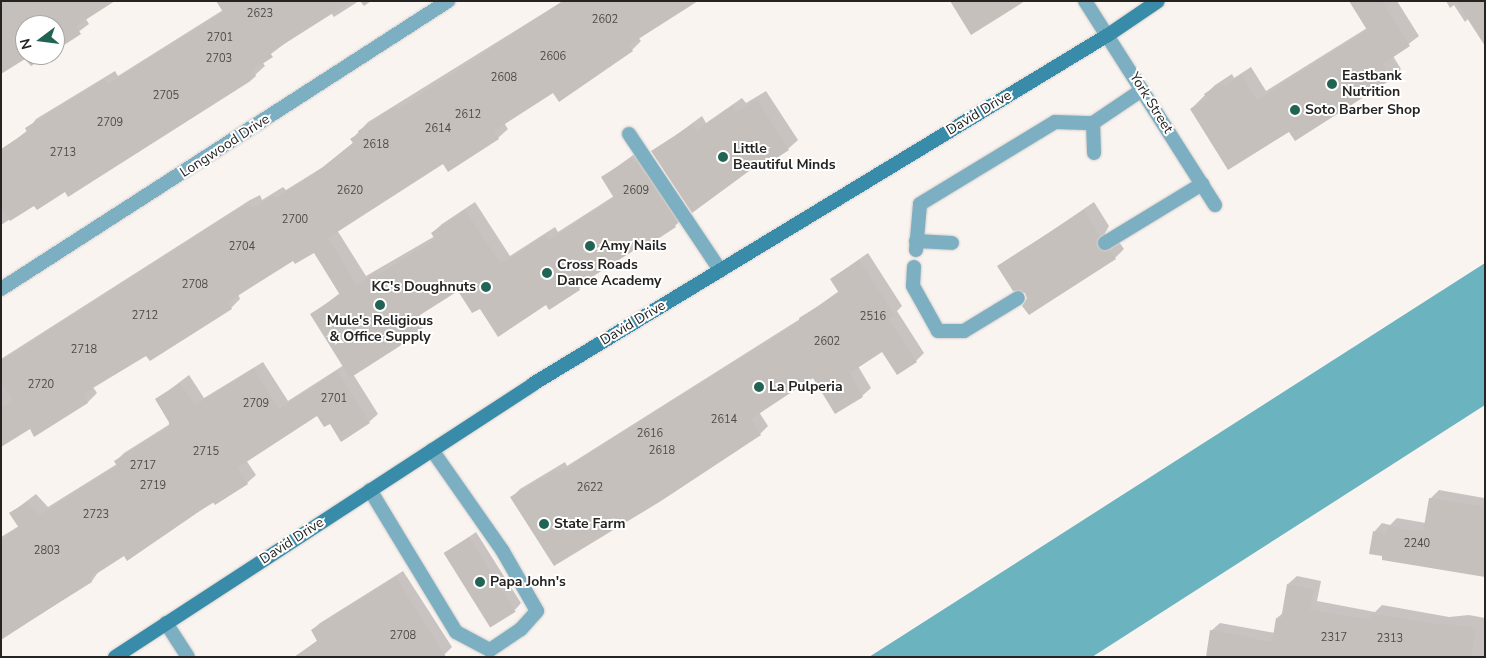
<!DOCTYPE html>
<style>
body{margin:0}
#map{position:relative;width:1486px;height:658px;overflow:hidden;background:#faf4f0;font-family:"Nunito Sans",sans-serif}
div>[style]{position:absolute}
.water>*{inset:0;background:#6cb3c0}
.shadow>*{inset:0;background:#0003}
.building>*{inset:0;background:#c6c0bc;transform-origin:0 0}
.roads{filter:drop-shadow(0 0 1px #d4cfcb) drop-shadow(0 0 1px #d4cfcb)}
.service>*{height:14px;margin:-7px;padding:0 7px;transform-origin:7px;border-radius:7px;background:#7dafc3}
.minor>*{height:14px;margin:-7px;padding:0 7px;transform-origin:7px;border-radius:7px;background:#7dafc3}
.secondary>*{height:14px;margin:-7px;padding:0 7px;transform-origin:7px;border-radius:7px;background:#388ca9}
.dots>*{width:14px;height:14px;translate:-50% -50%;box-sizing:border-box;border:2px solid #fff;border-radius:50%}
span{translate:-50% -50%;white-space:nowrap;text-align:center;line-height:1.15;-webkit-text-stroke:4px #fff;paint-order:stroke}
.number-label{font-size:11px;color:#4e4b48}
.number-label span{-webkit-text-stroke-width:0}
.poi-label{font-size:14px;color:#262422;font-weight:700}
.left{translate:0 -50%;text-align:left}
.right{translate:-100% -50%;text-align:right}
.street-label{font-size:14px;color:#262422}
.frame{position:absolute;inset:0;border:2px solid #262422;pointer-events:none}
.north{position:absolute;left:15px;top:15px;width:50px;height:50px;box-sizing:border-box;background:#fff;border:1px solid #a8a7a7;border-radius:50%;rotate:255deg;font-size:14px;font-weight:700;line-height:20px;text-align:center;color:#262422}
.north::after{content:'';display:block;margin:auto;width:18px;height:22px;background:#226454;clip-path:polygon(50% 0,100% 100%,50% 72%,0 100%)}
</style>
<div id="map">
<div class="water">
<i style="clip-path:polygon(1485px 263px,1485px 405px,1092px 657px,869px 657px)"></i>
</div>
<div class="shadow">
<i style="clip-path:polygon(1px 1px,86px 19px,89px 24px,55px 49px,55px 25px,25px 25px,25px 55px,46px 55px,26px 57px,1px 73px)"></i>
<i style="clip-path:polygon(217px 1px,359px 1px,334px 17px,331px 13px,293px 37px,262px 61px,265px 66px,255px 75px,66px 191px,34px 204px,1px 225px,1px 151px,28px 130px,36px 119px,115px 71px,118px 76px,223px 10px)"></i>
<i style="clip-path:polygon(360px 1px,371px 1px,364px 6px)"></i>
<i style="clip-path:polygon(563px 1px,638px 37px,641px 41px,632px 50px,554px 91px,504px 123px,508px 129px,498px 138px,443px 162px,337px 230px,366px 276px,435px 236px,432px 233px,442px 224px,475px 202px,510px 256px,555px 227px,558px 232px,614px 196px,603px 177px,640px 150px,684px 217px,675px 226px,588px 278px,579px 289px,549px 308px,546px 304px,480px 307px,458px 289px,419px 314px,425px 325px,416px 334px,353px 374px,378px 414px,369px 422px,330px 422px,317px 415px,246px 460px,256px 475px,247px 483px,124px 555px,99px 571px,92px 581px,1px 640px,1px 537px,19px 526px,11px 513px,36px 494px,48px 507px,117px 464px,116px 461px,124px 453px,170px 424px,156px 400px,189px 375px,204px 398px,263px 362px,288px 401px,344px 365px,311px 315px,340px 293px,314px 251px,293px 259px,238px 294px,240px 299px,231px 308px,150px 359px,147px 354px,93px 387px,97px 393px,88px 402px,35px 435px,30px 427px,1px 445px,1px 359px,250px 200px,260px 195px,262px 200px,283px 187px,286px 190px,323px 167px,354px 142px,352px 139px,368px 122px)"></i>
<i style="clip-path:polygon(1350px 1px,1397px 1px,1419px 36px,1393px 56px,1401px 69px,1392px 78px,1295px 140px,1289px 130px,1191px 109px,1215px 85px,1232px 74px,1234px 78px,1251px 67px,1266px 91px,1367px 28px)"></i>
<i style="clip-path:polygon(1446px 1px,1485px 1px,1465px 22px,1454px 5px,1450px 8px)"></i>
<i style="clip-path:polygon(766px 91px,798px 140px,788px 149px,760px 161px,692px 211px,653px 152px,702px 116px,706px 123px,742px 98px,746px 103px)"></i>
<i style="clip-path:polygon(1094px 202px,1109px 226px,1105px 233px,1107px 239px,1119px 242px,1124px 249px,1115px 258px,1028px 298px,1026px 292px,999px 267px)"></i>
<i style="clip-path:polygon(868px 253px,902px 306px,897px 311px,924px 353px,916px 361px,883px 350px,858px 366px,871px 388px,862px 396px,814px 377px,759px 412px,768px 426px,760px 434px,512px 497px,520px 489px,565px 462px,567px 466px,800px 319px,839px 291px,831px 279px)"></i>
<i style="clip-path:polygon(1439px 490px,1484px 498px,1485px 491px,1485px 576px,1374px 532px,1382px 523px,1390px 525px,1397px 518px,1426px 523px,1430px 499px)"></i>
<i style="clip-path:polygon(476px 532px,521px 603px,515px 610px,446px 553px)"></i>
<i style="clip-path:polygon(403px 571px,452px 647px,444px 655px,301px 653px,318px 640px,312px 630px,320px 623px)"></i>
<i style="clip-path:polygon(1297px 576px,1321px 581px,1317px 601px,1375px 612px,1382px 605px,1449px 617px,1469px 615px,1485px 618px,1485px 657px,1207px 657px,1211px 631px,1220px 623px,1275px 633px,1277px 618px,1284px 612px,1288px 584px)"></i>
</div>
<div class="building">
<i style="clip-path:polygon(1px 1px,115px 1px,76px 26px,81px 34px,55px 51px,55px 25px,25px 25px,25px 55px,48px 55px,31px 66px,25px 59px,1px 74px)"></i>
<i style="clip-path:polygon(216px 1px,352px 1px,270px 53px,273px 57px,253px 70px,256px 76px,249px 82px,68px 197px,65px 192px,37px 210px,34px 206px,10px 221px,1px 206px,1px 149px,27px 132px,25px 128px,57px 108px,105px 79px,108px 84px,223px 12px)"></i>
<i style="clip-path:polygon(563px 1px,698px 1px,629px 45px,633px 51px,559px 102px,553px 93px,494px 131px,499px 139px,448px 172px,443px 164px,328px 238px,357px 285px,376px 272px,378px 275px,435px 239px,431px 233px,465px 210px,501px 264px,545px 235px,549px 240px,614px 198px,601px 177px,631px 158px,634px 163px,637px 161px,678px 222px,674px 225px,676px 227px,644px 248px,642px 245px,578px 286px,580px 290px,549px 310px,546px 305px,498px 337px,480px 309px,472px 313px,458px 291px,409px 322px,417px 335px,350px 378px,310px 314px,340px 295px,314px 253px,295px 264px,293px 261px,228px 302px,232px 309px,150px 361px,146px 356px,83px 394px,88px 403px,34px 437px,30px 429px,1px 447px,1px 408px,13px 401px,1px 382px,1px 361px,240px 208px,250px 204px,253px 208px,274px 195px,276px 198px,312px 176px,353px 143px,350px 139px,359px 133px,358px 131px,396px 106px,398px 109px)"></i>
<i style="clip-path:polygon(950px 1px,1025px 1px,971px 35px)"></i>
<i style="clip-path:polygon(1349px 1px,1382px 1px,1410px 46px,1383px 64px,1392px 79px,1295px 141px,1289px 132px,1228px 170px,1190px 109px,1207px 98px,1204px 94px,1222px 82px,1225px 86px,1241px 75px,1257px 100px,1367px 30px)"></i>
<i style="clip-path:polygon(1456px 1px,1485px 1px,1485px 46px)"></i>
<i style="clip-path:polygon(757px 99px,789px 150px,763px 167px,760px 163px,692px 213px,651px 151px,693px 124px,696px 131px,733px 106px,736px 112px)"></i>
<i style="clip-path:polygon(1084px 210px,1100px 236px,1096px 243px,1098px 248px,1110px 250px,1116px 259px,1029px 315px,1022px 306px,1027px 298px,1025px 293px,1013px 291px,997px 266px)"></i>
<i style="clip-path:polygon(859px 260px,895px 315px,889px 319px,917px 362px,897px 375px,882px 352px,850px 373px,863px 397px,835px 414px,813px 378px,751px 419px,761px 435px,661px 501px,554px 566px,510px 497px,556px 470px,558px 473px,800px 321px,799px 318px,839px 293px,830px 279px)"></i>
<i style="clip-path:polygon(254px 369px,279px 409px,337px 371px,370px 423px,341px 442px,330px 424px,324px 427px,317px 416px,237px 468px,248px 484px,215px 505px,213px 502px,127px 561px,124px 556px,90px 578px,92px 582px,1px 639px,1px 539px,19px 528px,9px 513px,27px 502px,39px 515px,117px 466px,114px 461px,169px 427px,169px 422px,155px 399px,180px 383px,195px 405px)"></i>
<i style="clip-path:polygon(1429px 498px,1485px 507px,1485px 577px,1382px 560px,1382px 556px,1369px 554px,1373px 531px,1386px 534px,1388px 526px,1423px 532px)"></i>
<i style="left:469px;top:537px;width:88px;height:30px;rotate:58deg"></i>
<i style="clip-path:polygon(396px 577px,446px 657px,294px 657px,317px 641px,311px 630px)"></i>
<i style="clip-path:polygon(1287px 584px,1314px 589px,1310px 610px,1371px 620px,1372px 613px,1441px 625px,1441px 623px,1476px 628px,1471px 657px,1206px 657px,1210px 630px,1272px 642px,1276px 618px,1281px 619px)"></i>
</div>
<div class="roads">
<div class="service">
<i style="left:1093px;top:123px;width:30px;rotate:88deg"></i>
<i style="left:629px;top:134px;width:164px;rotate:56.2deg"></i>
<i style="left:916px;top:241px;width:36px;rotate:3deg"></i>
<i style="left:1105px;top:243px;width:114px;rotate:-31.3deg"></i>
<i style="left:916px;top:250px;width:46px;rotate:-85deg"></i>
<i style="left:920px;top:204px;width:158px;rotate:-31.3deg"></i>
<i style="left:1055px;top:122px;width:38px;rotate:2deg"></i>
<i style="left:1093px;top:123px;width:59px;rotate:-34deg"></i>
<i style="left:914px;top:267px;width:19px;rotate:93deg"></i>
<i style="left:913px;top:286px;width:51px;rotate:60.9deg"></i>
<i style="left:938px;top:331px;width:26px"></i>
<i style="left:964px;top:331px;width:63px;rotate:-31.4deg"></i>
<i style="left:370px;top:490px;width:166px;rotate:58.8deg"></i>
<i style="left:456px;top:632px;width:38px;rotate:28deg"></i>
<i style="left:490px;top:650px;width:37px;rotate:-34deg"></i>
<i style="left:521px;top:629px;width:24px;rotate:-48deg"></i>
<i style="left:537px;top:611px;width:70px;rotate:-119.8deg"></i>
<i style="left:502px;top:550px;width:122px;rotate:-125deg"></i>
<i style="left:166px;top:623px;width:40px;rotate:57.1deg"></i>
</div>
<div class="minor">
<i style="left:1085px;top:1px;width:242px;rotate:57.5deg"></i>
<i style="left:1px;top:289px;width:532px;rotate:-32.79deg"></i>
</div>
<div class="secondary">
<i style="left:115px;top:657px;width:499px;rotate:-33.1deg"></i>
<i style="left:533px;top:384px;width:673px;rotate:-31.26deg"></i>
<i style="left:1108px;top:35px;width:60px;rotate:-34.2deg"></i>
</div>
</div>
<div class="dots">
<i style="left:1332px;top:84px;background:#226454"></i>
<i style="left:1295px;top:110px;background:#226454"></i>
<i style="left:723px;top:157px;background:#226454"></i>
<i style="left:590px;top:246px;background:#226454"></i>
<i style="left:547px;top:273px;background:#226454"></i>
<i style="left:486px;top:287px;background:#226454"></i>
<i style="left:380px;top:305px;background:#226454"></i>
<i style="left:759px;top:387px;background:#226454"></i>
<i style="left:544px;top:524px;background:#226454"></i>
<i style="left:480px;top:582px;background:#226454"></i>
</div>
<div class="number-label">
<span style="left:260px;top:14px">2623</span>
<span style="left:605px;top:20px">2602</span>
<span style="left:220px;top:38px">2701</span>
<span style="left:553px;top:57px">2606</span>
<span style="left:219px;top:59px">2703</span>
<span style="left:504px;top:78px">2608</span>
<span style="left:166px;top:96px">2705</span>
<span style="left:468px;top:115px">2612</span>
<span style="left:110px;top:123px">2709</span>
<span style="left:438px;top:129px">2614</span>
<span style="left:376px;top:145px">2618</span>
<span style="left:63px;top:153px">2713</span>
<span style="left:350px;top:191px">2620</span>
<span style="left:636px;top:191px">2609</span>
<span style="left:295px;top:220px">2700</span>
<span style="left:242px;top:247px">2704</span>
<span style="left:195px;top:285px">2708</span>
<span style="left:145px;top:316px">2712</span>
<span style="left:873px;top:317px">2516</span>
<span style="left:827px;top:342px">2602</span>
<span style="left:84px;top:350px">2718</span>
<span style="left:41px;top:385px">2720</span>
<span style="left:334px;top:399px">2701</span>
<span style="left:256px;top:404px">2709</span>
<span style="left:724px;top:420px">2614</span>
<span style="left:650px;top:434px">2616</span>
<span style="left:662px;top:451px">2618</span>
<span style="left:206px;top:452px">2715</span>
<span style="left:143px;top:466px">2717</span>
<span style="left:153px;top:486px">2719</span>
<span style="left:590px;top:488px">2622</span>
<span style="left:96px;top:515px">2723</span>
<span style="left:1417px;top:544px">2240</span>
<span style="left:47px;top:551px">2803</span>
<span style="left:403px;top:636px">2708</span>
<span style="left:1334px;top:638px">2317</span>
<span style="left:1390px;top:639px">2313</span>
</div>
<div class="poi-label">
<span class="left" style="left:1342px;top:84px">Eastbank<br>Nutrition</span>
<span class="left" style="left:1305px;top:110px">Soto Barber Shop</span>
<span class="left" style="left:733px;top:157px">Little<br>Beautiful Minds</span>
<span class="left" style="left:600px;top:246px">Amy Nails</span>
<span class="left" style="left:557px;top:273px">Cross Roads<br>Dance Academy</span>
<span class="right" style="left:476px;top:287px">KC's Doughnuts</span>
<span style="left:380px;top:329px">Mule's Religious<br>&amp; Office Supply</span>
<span class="left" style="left:769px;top:387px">La Pulperia</span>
<span class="left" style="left:554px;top:524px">State Farm</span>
<span class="left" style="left:490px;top:582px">Papa John's</span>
</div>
<div class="street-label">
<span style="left:1151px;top:103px;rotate:58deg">York Street</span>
<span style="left:979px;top:113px;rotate:-31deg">David Drive</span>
<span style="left:225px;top:146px;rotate:-33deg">Longwood Drive</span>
<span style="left:633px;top:323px;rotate:-31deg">David Drive</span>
<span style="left:292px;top:541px;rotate:-33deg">David Drive</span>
</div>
<div class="frame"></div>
<div class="north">N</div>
</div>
